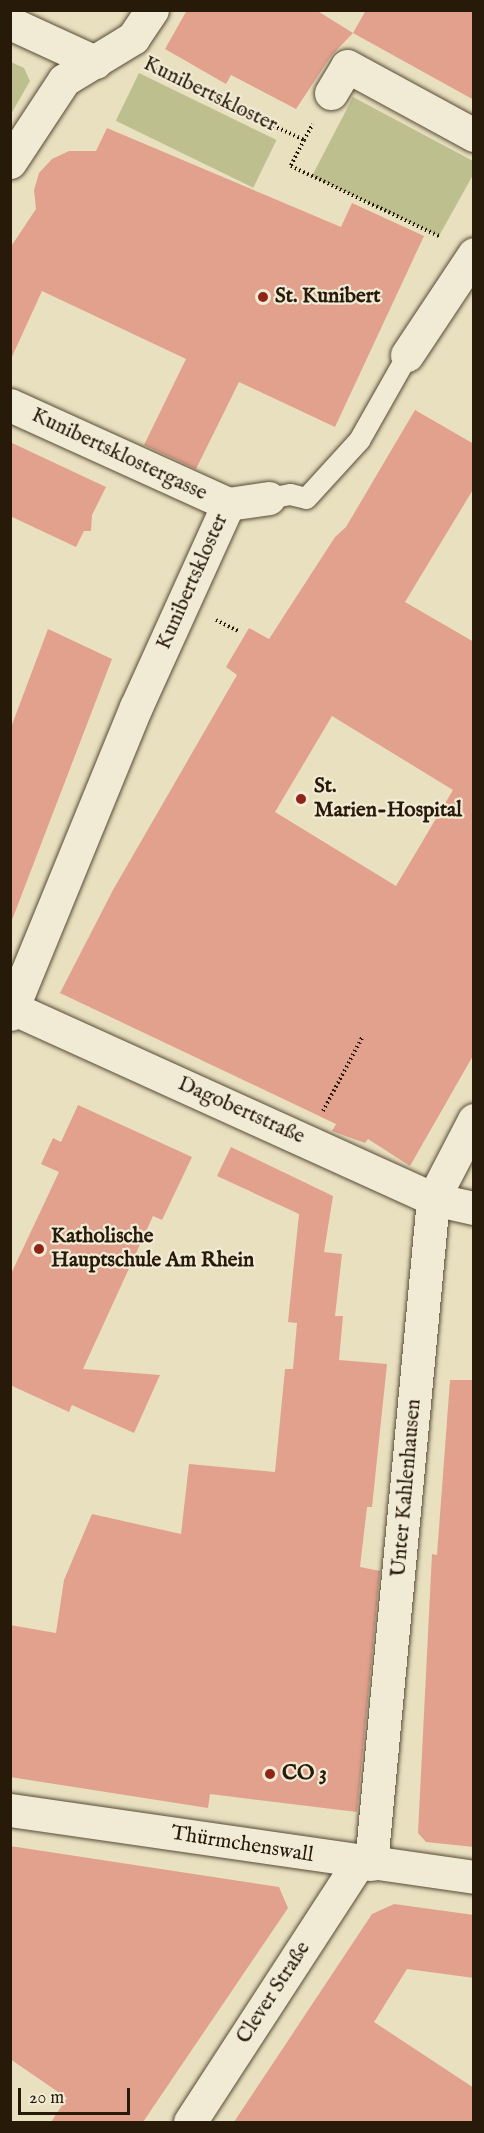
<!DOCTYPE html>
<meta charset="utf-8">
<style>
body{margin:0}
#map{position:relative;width:484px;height:2133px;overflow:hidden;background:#e9e0c0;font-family:"IM FELL English",serif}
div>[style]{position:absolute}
.green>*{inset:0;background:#bdc08e;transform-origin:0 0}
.building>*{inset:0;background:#e2a18d}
.path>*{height:4px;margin-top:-2px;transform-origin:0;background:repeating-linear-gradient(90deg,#281a08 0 1.5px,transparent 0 4.5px)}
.roads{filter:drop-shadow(0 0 2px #584c36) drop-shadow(0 0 2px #584c36)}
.service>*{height:21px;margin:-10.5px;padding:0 10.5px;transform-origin:10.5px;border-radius:10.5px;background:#f1ebd6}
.minor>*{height:33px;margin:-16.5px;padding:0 16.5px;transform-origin:16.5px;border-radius:16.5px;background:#f1ebd6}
.dots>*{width:16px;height:16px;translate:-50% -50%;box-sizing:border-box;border:3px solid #f1ebd6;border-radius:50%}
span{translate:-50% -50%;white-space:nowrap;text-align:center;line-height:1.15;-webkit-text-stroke:4.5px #f1ebd6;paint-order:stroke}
.street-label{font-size:21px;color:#281a08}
.poi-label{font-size:21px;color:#281a08;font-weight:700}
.left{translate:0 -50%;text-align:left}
.frame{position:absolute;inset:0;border:12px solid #281a08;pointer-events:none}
.scale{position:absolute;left:18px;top:2088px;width:112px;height:27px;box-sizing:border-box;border:3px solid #281a08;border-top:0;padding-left:8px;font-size:18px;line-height:21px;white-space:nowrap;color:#281a08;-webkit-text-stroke:4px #f1ebd6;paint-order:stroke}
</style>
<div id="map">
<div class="green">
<i style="clip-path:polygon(11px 62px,24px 68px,30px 81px,11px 114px)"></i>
<i style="left:139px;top:73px;width:153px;height:53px;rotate:26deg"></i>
<i style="clip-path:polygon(353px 97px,473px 161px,473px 175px,439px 236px,312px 176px)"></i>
</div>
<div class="building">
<i style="clip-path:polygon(187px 10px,316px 10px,353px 33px,331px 56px,296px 109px,231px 75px,226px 84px,165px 49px)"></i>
<i style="clip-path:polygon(366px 10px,474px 10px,474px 100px,353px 33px)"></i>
<i style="clip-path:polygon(107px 128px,341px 227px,352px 203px,424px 236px,335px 427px,239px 382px,196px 469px,144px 445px,186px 359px,42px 291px,10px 361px,10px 248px,36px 209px,34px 190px,39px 173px,52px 159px,69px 151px,96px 151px)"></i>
<i style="clip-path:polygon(evenodd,415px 410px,474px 444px,474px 488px,405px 602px,474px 642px,474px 1054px,410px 1166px,368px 1139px,365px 1143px,332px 1131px,336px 1124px,60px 993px,113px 890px,237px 675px,226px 667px,249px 628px,269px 639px,335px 537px,346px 527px,415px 410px,332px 716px,453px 790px,396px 886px,275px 812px,332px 716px)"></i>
<i style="clip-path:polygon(10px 442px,106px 487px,92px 515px,91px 531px,84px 531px,76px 547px,10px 516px)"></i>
<i style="clip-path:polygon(48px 629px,112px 659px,12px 920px,10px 730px)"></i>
<i style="clip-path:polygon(78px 1105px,192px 1157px,162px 1220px,153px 1216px,83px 1369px,160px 1375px,134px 1433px,72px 1405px,69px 1412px,10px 1385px,10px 1276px,59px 1172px,41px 1164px,53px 1138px,61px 1142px)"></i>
<i style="clip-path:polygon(231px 1147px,333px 1196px,324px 1252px,342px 1254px,335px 1316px,343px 1316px,339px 1360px,387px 1364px,372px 1507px,367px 1507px,360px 1567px,380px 1571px,357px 1812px,210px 1794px,208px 1808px,10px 1777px,10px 1625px,56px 1633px,64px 1580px,92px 1514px,181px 1534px,189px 1464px,275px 1472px,285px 1369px,293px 1369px,297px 1323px,288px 1322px,299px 1214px,217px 1176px)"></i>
<i style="clip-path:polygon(450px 1380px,474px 1380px,474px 1847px,426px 1842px,418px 1833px,432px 1554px,437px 1555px)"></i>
<i style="clip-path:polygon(10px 1846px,279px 1887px,288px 1908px,143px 2122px,51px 2122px,67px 2098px,10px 2059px)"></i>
<i style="clip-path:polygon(394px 1904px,474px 1915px,474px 1978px,407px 1969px,374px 2022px,474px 2088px,474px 2122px,234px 2122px,372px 1914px)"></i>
</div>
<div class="path">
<i style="left:151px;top:68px;width:169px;rotate:25.2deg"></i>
<i style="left:304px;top:140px;width:18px;rotate:-61deg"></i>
<i style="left:304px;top:140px;width:29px;rotate:117deg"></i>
<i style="left:291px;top:166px;width:164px;rotate:25.3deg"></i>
<i style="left:216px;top:620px;width:25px;rotate:26deg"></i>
<i style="left:323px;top:1111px;width:85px;rotate:-61.9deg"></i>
</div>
<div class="roads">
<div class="service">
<i style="left:269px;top:498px;width:21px;rotate:-11deg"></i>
<i style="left:290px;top:494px;width:16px;rotate:14deg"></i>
<i style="left:306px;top:498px;width:79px;rotate:-47.6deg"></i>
<i style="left:359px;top:440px;width:98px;rotate:-60.5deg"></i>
</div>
<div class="minor">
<i style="left:10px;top:23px;width:94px;rotate:24.6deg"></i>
<i style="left:331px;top:93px;width:31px;rotate:-59deg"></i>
<i style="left:347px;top:66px;width:145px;rotate:28.5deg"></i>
<i style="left:10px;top:162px;width:98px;rotate:-56.6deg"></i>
<i style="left:64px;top:80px;width:81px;rotate:-31.3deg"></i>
<i style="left:133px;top:38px;width:34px;rotate:-56deg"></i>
<i style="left:407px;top:355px;width:121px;rotate:-56.4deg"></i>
<i style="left:10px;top:405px;width:239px;rotate:24.4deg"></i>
<i style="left:228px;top:504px;width:41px;rotate:-8.3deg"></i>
<i style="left:10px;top:1007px;width:465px;rotate:24.4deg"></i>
<i style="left:433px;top:1199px;width:42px;rotate:12.4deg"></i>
<i style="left:10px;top:1014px;width:332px;rotate:-67.7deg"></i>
<i style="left:136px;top:707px;width:223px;rotate:-65.6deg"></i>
<i style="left:10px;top:1810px;width:469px;rotate:8.2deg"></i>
<i style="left:371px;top:1864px;width:668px;rotate:-84.67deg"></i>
<i style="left:433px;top:1199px;width:89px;rotate:-62.6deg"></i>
<i style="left:190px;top:2122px;width:309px;rotate:-57deg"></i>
</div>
</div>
<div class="dots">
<i style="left:263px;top:297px;background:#8f2418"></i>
<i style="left:301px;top:799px;background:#8f2418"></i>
<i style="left:39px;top:1249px;background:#8f2418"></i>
<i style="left:270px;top:1774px;background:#8f2418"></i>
</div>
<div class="street-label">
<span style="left:210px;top:95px;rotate:26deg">Kunibertskloster</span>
<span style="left:119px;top:455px;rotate:25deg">Kunibertsklostergasse</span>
<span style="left:193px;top:582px;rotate:-66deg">Kunibertskloster</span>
<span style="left:241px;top:1111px;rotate:24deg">Dagobertstraße</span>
<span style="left:407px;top:1488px;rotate:-85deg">Unter Kahlenhausen</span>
<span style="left:242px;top:1845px;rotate:9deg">Thürmchenswall</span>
<span style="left:274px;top:1993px;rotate:-57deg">Clever Straße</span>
</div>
<div class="poi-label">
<span class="left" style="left:275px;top:297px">St. Kunibert</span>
<span class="left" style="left:314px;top:799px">St.<br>Marien-Hospital</span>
<span class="left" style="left:51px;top:1249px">Katholische<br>Hauptschule Am Rhein</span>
<span class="left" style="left:282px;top:1774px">CO 3</span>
</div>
<div class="frame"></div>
<div class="scale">20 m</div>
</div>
